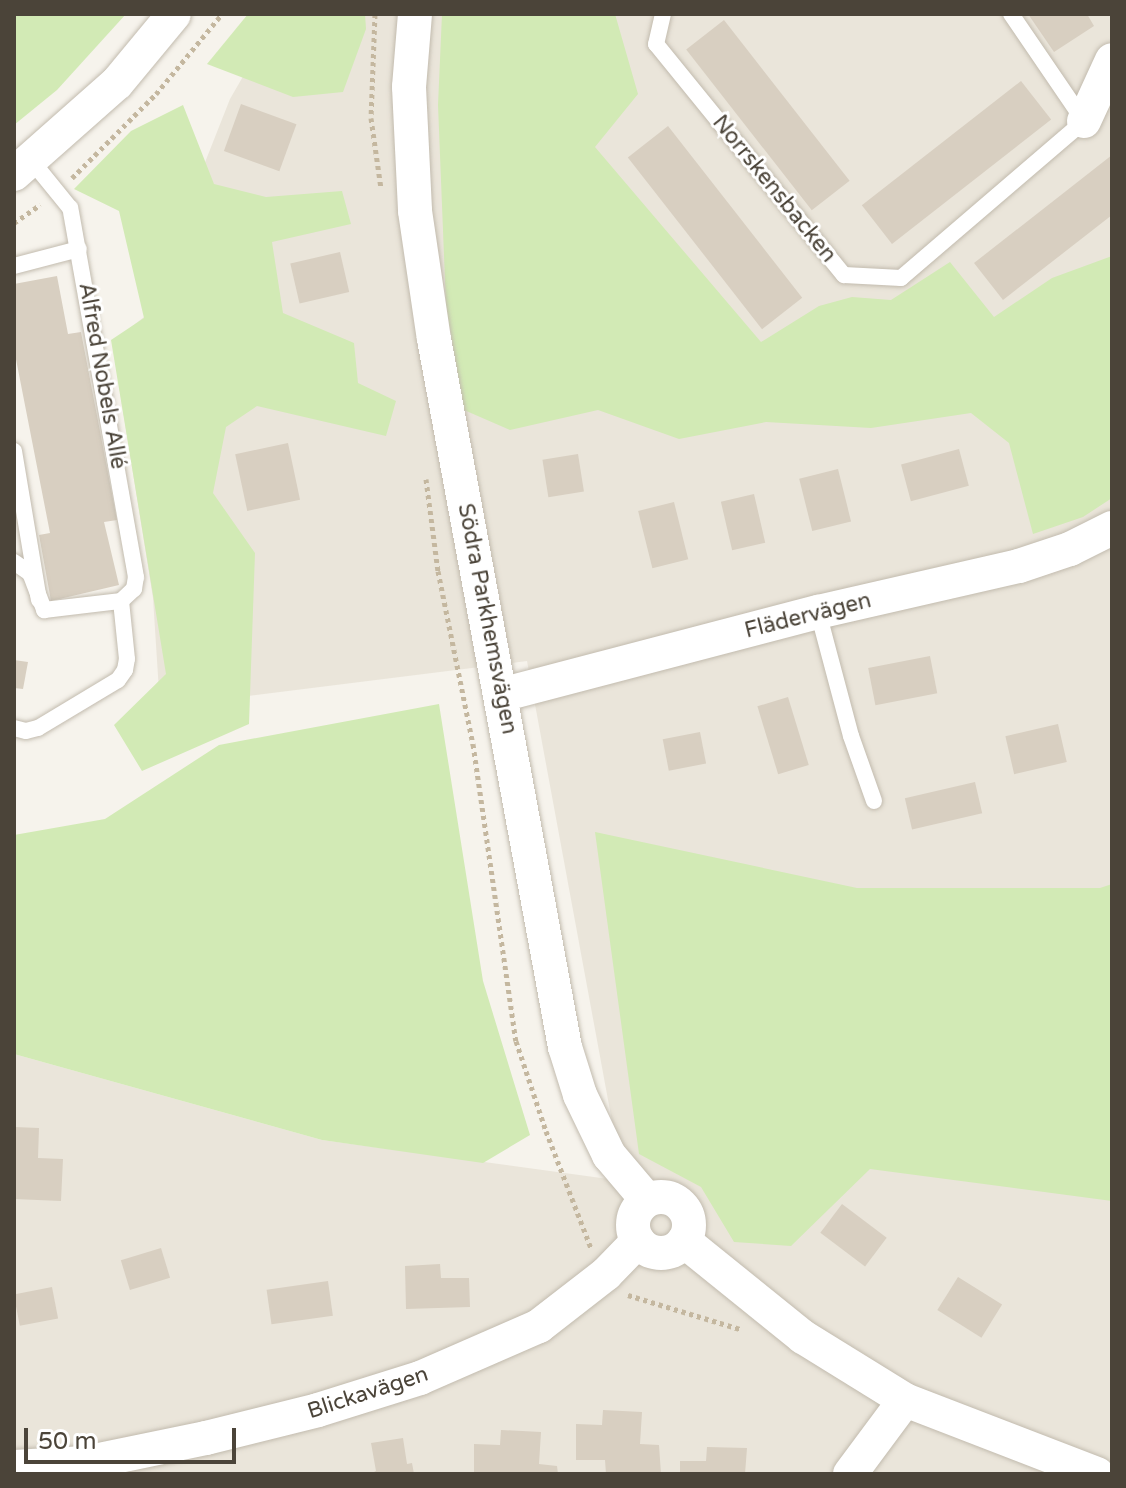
<!DOCTYPE html>
<meta charset="utf-8">
<style>
body{margin:0}
#map{position:relative;width:1126px;height:1488px;overflow:hidden;background:#f6f3ec;font-family:"Varela Round",sans-serif}
div>[style]{position:absolute}
.residential>*{inset:0;background:#eae5da}
.green>*{inset:0;background:#d2eab5}
.building>*{inset:0;background:#d8cfc1;transform-origin:0 0}
.path>*{height:5px;margin-top:-2.5px;transform-origin:0;background:repeating-linear-gradient(90deg,#c4b79f 0 4px,transparent 0 8px)}
.roads{filter:drop-shadow(0 0 2px #c2bbae) drop-shadow(0 0 2px #c2bbae)}
.lane>*{height:16px;margin:-8px;padding:0 8px;transform-origin:8px;border-radius:8px;background:#fff}
.street>*{height:34px;margin:-17px;padding:0 17px;transform-origin:17px;border-radius:17px;background:#fff}
.street>.ring{margin:-17px;padding:0;box-sizing:content-box;background:none;border:34px solid #fff;border-radius:50%}
span{translate:-50% -50%;white-space:nowrap;text-align:center;line-height:1.15;-webkit-text-stroke:6px #fff;paint-order:stroke}
.street-label{font-size:22px;color:#4b4439}
.frame{position:absolute;inset:0;border:16px solid #4b4439;pointer-events:none}
.scale{position:absolute;left:24px;top:1428px;width:212px;height:36px;box-sizing:border-box;border:4px solid #4b4439;border-top:0;padding-left:10px;font-size:24px;line-height:28px;white-space:nowrap;color:#4b4439;-webkit-text-stroke:6px #fff;paint-order:stroke}
</style>
<div id="map">
<div class="residential">
<i style="clip-path:polygon(279px 14px,1112px 14px,1112px 1474px,14px 1474px,14px 1054px,322px 1140px,623px 1181px,527px 661px,160px 707px,153px 598px,112px 342px,144px 317px,230px 99px)"></i>
</div>
<div class="green">
<i style="clip-path:polygon(14px 14px,126px 14px,57px 90px,14px 125px)"></i>
<i style="clip-path:polygon(248px 14px,365px 14px,366px 29px,343px 92px,293px 97px,207px 64px)"></i>
<i style="clip-path:polygon(442px 14px,615px 14px,638px 94px,595px 147px,761px 342px,819px 306px,852px 297px,891px 300px,950px 262px,994px 317px,1052px 278px,1112px 256px,1112px 498px,1083px 517px,1033px 534px,1009px 443px,971px 413px,871px 428px,766px 422px,679px 439px,598px 410px,510px 430px,464px 410px,446px 306px,438px 105px)"></i>
<i style="clip-path:polygon(183px 105px,214px 184px,266px 197px,342px 191px,351px 224px,272px 242px,283px 313px,354px 343px,358px 383px,396px 401px,386px 436px,257px 406px,226px 427px,213px 493px,255px 553px,249px 724px,142px 771px,114px 725px,166px 674px,111px 340px,144px 318px,119px 211px,74px 189px,131px 131px)"></i>
<i style="clip-path:polygon(439px 704px,483px 981px,530px 1135px,483px 1163px,322px 1140px,14px 1054px,14px 835px,105px 819px,219px 745px)"></i>
<i style="clip-path:polygon(595px 832px,857px 888px,1100px 888px,1112px 884px,1112px 1201px,870px 1169px,791px 1246px,734px 1242px,701px 1187px,639px 1154px)"></i>
</div>
<div class="building">
<i style="clip-path:polygon(1028px 14px,1087px 14px,1094px 26px,1054px 52px)"></i>
<i style="left:724px;top:20px;width:204px;height:48px;rotate:52deg"></i>
<i style="left:1021px;top:81px;width:49px;height:202px;rotate:52deg"></i>
<i style="left:241px;top:104px;width:59px;height:50px;rotate:20deg"></i>
<i style="left:668px;top:126px;width:218px;height:51px;rotate:52deg"></i>
<i style="clip-path:polygon(1112px 155px,1112px 215px,1003px 300px,974px 263px)"></i>
<i style="left:340px;top:252px;width:41px;height:51px;rotate:77deg"></i>
<i style="clip-path:polygon(57px 276px,68px 334px,81px 332px,117px 520px,104px 522px,119px 585px,51px 601px,39px 535px,50px 533px,14px 349px,14px 284px)"></i>
<i style="left:288px;top:443px;width:58px;height:54px;rotate:78deg"></i>
<i style="left:959px;top:449px;width:38px;height:60px;rotate:75deg"></i>
<i style="left:578px;top:454px;width:38px;height:36px;rotate:81deg"></i>
<i style="left:838px;top:469px;width:54px;height:40px;rotate:76deg"></i>
<i style="left:754px;top:494px;width:50px;height:34px;rotate:77deg"></i>
<i style="left:674px;top:502px;width:59px;height:37px;rotate:76deg"></i>
<i style="left:930px;top:656px;width:38px;height:63px;rotate:79deg"></i>
<i style="clip-path:polygon(14px 660px,28px 662px,23px 689px,14px 688px)"></i>
<i style="left:788px;top:697px;width:71px;height:32px;rotate:73deg"></i>
<i style="left:1058px;top:724px;width:39px;height:54px;rotate:77deg"></i>
<i style="left:700px;top:732px;width:32px;height:38px;rotate:79deg"></i>
<i style="left:975px;top:782px;width:32px;height:72px;rotate:77deg"></i>
<i style="clip-path:polygon(14px 1127px,39px 1128px,38px 1158px,63px 1159px,61px 1201px,14px 1199px)"></i>
<i style="left:842px;top:1204px;width:56px;height:36px;rotate:37deg"></i>
<i style="left:161px;top:1248px;width:31px;height:42px;rotate:73deg"></i>
<i style="clip-path:polygon(440px 1264px,441px 1278px,469px 1278px,470px 1307px,406px 1309px,405px 1266px)"></i>
<i style="left:958px;top:1277px;width:52px;height:39px;rotate:32deg"></i>
<i style="left:328px;top:1281px;width:35px;height:62px;rotate:82deg"></i>
<i style="left:52px;top:1287px;width:32px;height:39px;rotate:79deg"></i>
<i style="clip-path:polygon(603px 1410px,642px 1412px,640px 1444px,659px 1445px,661px 1474px,606px 1474px,605px 1460px,576px 1460px,576px 1424px,602px 1425px)"></i>
<i style="clip-path:polygon(501px 1430px,541px 1432px,539px 1464px,557px 1466px,558px 1474px,474px 1474px,474px 1444px,500px 1445px)"></i>
<i style="clip-path:polygon(403px 1438px,407px 1464px,412px 1463px,414px 1474px,370px 1474px,376px 1471px,371px 1443px)"></i>
<i style="clip-path:polygon(707px 1447px,747px 1448px,745px 1474px,680px 1474px,680px 1461px,706px 1461px)"></i>
</div>
<div class="path">
<i style="left:375px;top:14px;width:104px;rotate:92.2deg"></i>
<i style="left:371px;top:118px;width:71px;rotate:81.9deg"></i>
<i style="left:72px;top:178px;width:119px;rotate:-45deg"></i>
<i style="left:156px;top:94px;width:104px;rotate:-50.5deg"></i>
<i style="left:14px;top:223px;width:32px;rotate:-35deg"></i>
<i style="left:426px;top:479px;width:93px;rotate:82.6deg"></i>
<i style="left:438px;top:571px;width:177px;rotate:78.6deg"></i>
<i style="left:473px;top:744px;width:300px;rotate:81.8deg"></i>
<i style="left:516px;top:1041px;width:95px;rotate:71.6deg"></i>
<i style="left:546px;top:1131px;width:125px;rotate:69deg"></i>
<i style="left:628px;top:1295px;width:117px;rotate:16.9deg"></i>
</div>
<div class="roads">
<div class="lane">
<i style="left:663px;top:14px;width:31px;rotate:103deg"></i>
<i style="left:656px;top:44px;width:298px;rotate:50.9deg"></i>
<i style="left:844px;top:275px;width:57px;rotate:3deg"></i>
<i style="left:901px;top:278px;width:241px;rotate:-40.6deg"></i>
<i style="left:1084px;top:121px;width:130px;rotate:-124.3deg"></i>
<i style="left:14px;top:266px;width:67px;rotate:-14.7deg"></i>
<i style="left:14px;top:451px;width:151px;rotate:80.5deg"></i>
<i style="left:14px;top:562px;width:19px;rotate:35deg"></i>
<i style="left:30px;top:573px;width:40px;rotate:69deg"></i>
<i style="left:44px;top:610px;width:78px;rotate:-6.7deg"></i>
<i style="left:818px;top:612px;width:128px;rotate:75.1deg"></i>
<i style="left:851px;top:736px;width:69px;rotate:70.5deg"></i>
<i style="left:14px;top:728px;width:12px;rotate:14deg"></i>
<i style="left:26px;top:731px;width:12px;rotate:-14deg"></i>
<i style="left:38px;top:728px;width:93px;rotate:-31deg"></i>
<i style="left:118px;top:680px;width:12px;rotate:-55deg"></i>
<i style="left:125px;top:670px;width:11px;rotate:-80deg"></i>
<i style="left:127px;top:659px;width:58px;rotate:-95.9deg"></i>
<i style="left:121px;top:601px;width:18px;rotate:-43deg"></i>
<i style="left:134px;top:589px;width:12px;rotate:-81deg"></i>
<i style="left:136px;top:577px;width:375px;rotate:-100.1deg"></i>
<i style="left:70px;top:208px;width:62px;rotate:-129.1deg"></i>
</div>
<div class="street">
<i style="left:415px;top:14px;width:73px;rotate:94.7deg"></i>
<i style="left:409px;top:87px;width:124px;rotate:87.2deg"></i>
<i style="left:415px;top:211px;width:129px;rotate:81.6deg"></i>
<i style="left:434px;top:339px;width:720px;rotate:79.52deg"></i>
<i style="left:565px;top:1047px;width:50px;rotate:72.6deg"></i>
<i style="left:580px;top:1095px;width:67px;rotate:64.2deg"></i>
<i style="left:609px;top:1155px;width:59px;rotate:49.8deg"></i>
<i style="left:1084px;top:121px;width:67px;rotate:-65.3deg"></i>
<i style="left:14px;top:174px;width:137px;rotate:-41.5deg"></i>
<i style="left:117px;top:83px;width:89px;rotate:-50.4deg"></i>
<i style="left:501px;top:695px;width:328px;rotate:-14.7deg"></i>
<i style="left:818px;top:612px;width:206px;rotate:-12.9deg"></i>
<i style="left:1019px;top:566px;width:54px;rotate:-18.4deg"></i>
<i style="left:1070px;top:549px;width:47px;rotate:-26.6deg"></i>
<i class="ring" style="left:633px;top:1197px;width:22px;height:22px"></i>
<i style="left:684px;top:1241px;width:153px;rotate:38.9deg"></i>
<i style="left:803px;top:1337px;width:120px;rotate:31.7deg"></i>
<i style="left:905px;top:1400px;width:206px;rotate:21.1deg"></i>
<i style="left:14px;top:1467px;width:71px;rotate:-3.2deg"></i>
<i style="left:85px;top:1463px;width:124px;rotate:-11.7deg"></i>
<i style="left:206px;top:1438px;width:115px;rotate:-14deg"></i>
<i style="left:318px;top:1410px;width:107px;rotate:-17.4deg"></i>
<i style="left:420px;top:1378px;width:130px;rotate:-23.6deg"></i>
<i style="left:539px;top:1326px;width:85px;rotate:-37.8deg"></i>
<i style="left:606px;top:1274px;width:46px;rotate:-45.9deg"></i>
<i style="left:850px;top:1474px;width:92px;rotate:-53.4deg"></i>
</div>
</div>
<div class="street-label">
<span style="left:774px;top:189px;rotate:51deg">Norrskensbacken</span>
<span style="left:102px;top:376px;rotate:80deg">Alfred Nobels Allé</span>
<span style="left:808px;top:616px;rotate:-14deg">Flädervägen</span>
<span style="left:487px;top:619px;rotate:79deg">Södra Parkhemsvägen</span>
<span style="left:368px;top:1393px;rotate:-18deg">Blickavägen</span>
</div>
<div class="frame"></div>
<div class="scale">50 m</div>
</div>
